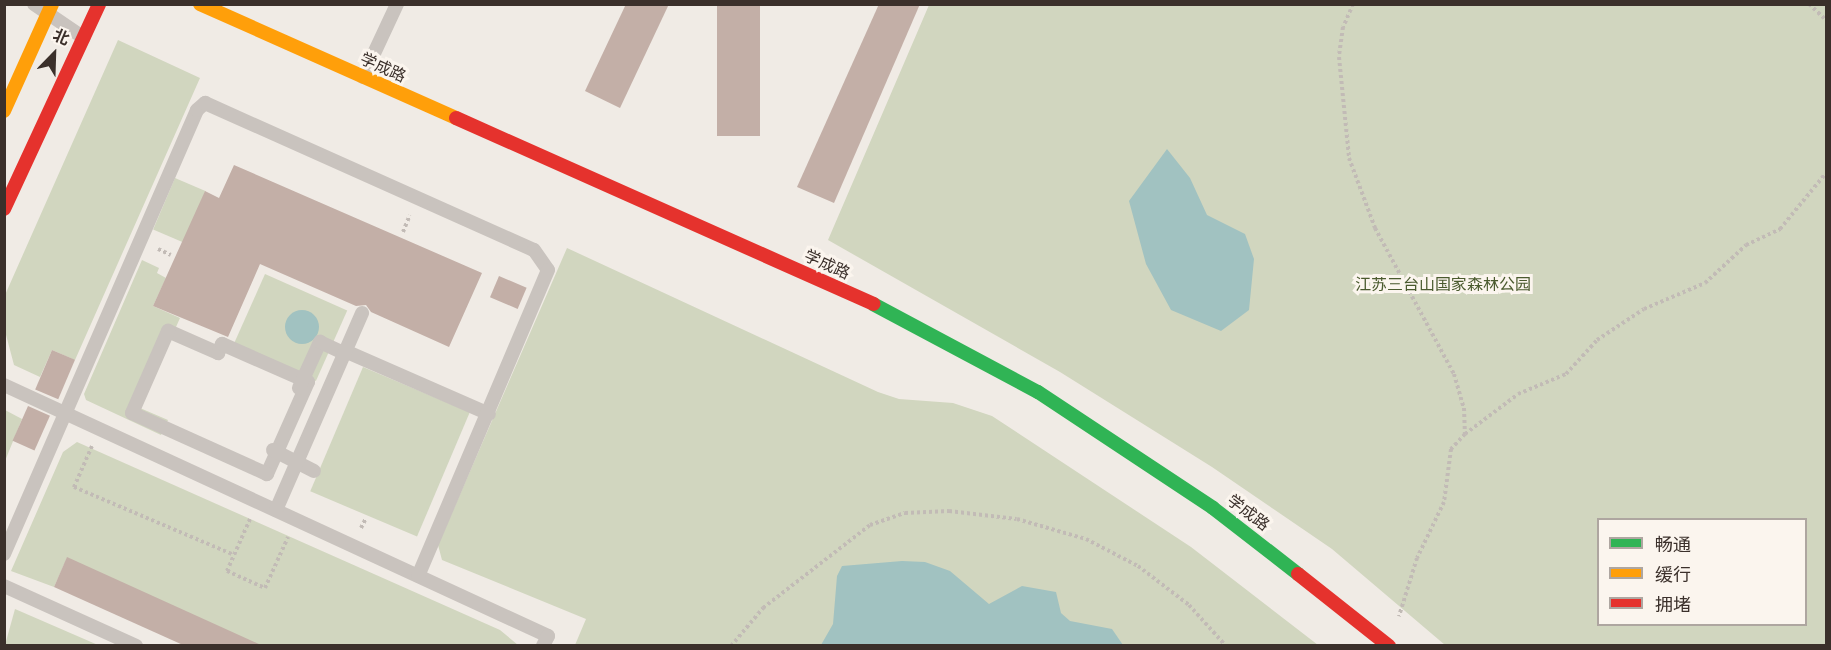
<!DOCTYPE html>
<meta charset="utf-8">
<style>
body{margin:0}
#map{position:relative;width:1831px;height:650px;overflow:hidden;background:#f0ebe5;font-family:"Fira Sans","Noto Sans SC",sans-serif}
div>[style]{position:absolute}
.green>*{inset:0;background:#d1d6bf;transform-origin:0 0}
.water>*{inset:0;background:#a1c2c1}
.round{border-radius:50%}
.building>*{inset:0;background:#c3afa7;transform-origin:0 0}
.path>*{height:4px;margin-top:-2px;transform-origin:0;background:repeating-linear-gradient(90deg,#c2bbb6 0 3px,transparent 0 6px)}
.lane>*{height:14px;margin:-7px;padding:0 7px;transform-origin:7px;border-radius:7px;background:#c9c3be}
.fast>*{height:14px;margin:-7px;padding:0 7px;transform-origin:7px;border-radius:7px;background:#30b455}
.slow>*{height:14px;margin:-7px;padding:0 7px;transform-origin:7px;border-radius:7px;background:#ff9f0a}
.jam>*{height:14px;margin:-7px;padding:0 7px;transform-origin:7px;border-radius:7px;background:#e5322d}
span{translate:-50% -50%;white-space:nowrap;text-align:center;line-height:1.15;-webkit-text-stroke:6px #fbf5ee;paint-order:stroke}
.street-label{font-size:16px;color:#3b302b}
.park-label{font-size:16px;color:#4a5a2e}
.frame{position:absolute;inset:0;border:6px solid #3b302b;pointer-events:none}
.legend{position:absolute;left:1597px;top:518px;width:210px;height:108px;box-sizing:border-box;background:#fbf5ee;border:2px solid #aea6a0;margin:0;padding:8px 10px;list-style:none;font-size:18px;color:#3b302b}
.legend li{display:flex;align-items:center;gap:12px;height:30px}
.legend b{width:30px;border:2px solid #aea6a0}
.north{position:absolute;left:24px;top:24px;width:60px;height:60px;-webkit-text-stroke:4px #fbf5ee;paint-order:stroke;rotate:23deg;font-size:16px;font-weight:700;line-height:24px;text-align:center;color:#3b302b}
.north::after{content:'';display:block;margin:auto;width:21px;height:27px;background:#3b302b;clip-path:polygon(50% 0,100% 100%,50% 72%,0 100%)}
</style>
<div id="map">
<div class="green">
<i style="clip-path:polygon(evenodd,929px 5px,1826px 5px,1826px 645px,1445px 645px,1332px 549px,1212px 467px,1060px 372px,828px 240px,929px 5px,1598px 520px,1806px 520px,1806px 624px,1598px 624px,1598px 520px)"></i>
<i style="clip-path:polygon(118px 40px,200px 78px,75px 360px,52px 350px,40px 377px,14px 365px,5px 331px,5px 295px)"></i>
<i style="left:175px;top:178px;width:33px;height:56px;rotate:23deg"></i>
<i style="clip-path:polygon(567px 248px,878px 392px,899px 399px,953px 403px,992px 416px,1191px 547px,1318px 645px,575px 645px,586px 619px,442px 560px,438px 545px)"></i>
<i style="clip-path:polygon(142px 260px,159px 268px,157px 273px,166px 278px,153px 306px,180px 318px,140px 408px,168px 420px,161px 435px,86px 400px,84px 394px)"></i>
<i style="left:265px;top:274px;width:90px;height:77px;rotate:24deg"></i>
<i style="left:363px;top:367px;width:116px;height:135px;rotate:23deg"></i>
<i style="clip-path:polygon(5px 410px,22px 419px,5px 461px)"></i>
<i style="clip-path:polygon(77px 442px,500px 630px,518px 645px,257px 645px,67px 558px,54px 587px,11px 571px,63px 452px)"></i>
<i style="clip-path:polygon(15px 609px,98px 645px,5px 645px)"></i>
</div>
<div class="water">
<i style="clip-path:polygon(1167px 149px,1190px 178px,1207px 215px,1245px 234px,1254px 259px,1249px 310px,1221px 331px,1171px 310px,1146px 264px,1129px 201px)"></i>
<i class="round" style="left:285px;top:310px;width:34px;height:34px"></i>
<i style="clip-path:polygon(902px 561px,925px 562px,950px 571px,989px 604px,1022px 586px,1056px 592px,1061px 613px,1070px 621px,1112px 629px,1123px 645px,821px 645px,833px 624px,837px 576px,842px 566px)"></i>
</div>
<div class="building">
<i style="clip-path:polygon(626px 4px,669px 4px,620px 108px,585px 91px)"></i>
<i style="left:717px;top:4px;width:43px;height:132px"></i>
<i style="clip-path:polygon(879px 4px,920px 4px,834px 203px,797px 187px)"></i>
<i style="clip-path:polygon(234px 165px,482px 273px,449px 347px,371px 312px,366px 305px,356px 306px,260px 264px,228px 337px,153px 306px,205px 191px,219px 198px)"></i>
<i style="left:499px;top:276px;width:30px;height:23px;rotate:23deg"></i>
<i style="left:52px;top:350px;width:25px;height:43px;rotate:23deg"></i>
<i style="left:28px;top:406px;width:24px;height:38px;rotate:24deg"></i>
<i style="clip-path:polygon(67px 557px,261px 645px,183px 645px,54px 587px)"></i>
</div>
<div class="path">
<i style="left:1353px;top:4px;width:25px;rotate:113deg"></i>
<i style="left:1343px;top:27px;width:30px;rotate:98deg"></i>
<i style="left:1339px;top:57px;width:101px;rotate:84.3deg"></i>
<i style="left:1349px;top:158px;width:75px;rotate:69.6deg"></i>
<i style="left:1375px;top:228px;width:166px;rotate:61.6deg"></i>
<i style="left:1454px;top:374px;width:35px;rotate:74deg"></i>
<i style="left:1464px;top:408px;width:26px;rotate:88deg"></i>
<i style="left:1465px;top:434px;width:21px;rotate:133deg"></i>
<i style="left:1451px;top:449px;width:53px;rotate:97.5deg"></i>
<i style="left:1444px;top:502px;width:62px;rotate:115.7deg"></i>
<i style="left:1417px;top:558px;width:61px;rotate:107.2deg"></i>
<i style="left:1809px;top:4px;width:23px;rotate:43deg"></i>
<i style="left:403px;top:232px;width:18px;rotate:-68deg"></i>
<i style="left:158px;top:249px;width:14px;rotate:25deg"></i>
<i style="left:1465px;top:434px;width:66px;rotate:-37deg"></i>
<i style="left:1518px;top:394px;width:52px;rotate:-22.6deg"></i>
<i style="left:1566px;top:374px;width:46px;rotate:-47.6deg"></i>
<i style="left:1597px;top:340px;width:56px;rotate:-33.4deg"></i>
<i style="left:1644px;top:309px;width:66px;rotate:-23.1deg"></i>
<i style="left:1705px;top:283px;width:56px;rotate:-42.8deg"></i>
<i style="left:1746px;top:245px;width:38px;rotate:-25deg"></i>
<i style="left:1780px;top:229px;width:72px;rotate:-50.6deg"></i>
<i style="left:92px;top:446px;width:45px;rotate:113.7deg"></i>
<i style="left:74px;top:487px;width:174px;rotate:23deg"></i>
<i style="left:250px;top:519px;width:57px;rotate:113.9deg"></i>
<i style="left:227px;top:571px;width:42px;rotate:24.1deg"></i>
<i style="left:265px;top:588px;width:56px;rotate:-65.7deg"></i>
<i style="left:361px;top:528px;width:11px;rotate:-63deg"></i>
<i style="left:731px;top:646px;width:50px;rotate:-49.9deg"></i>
<i style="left:763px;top:608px;width:135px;rotate:-37.8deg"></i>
<i style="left:870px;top:525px;width:37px;rotate:-19deg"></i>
<i style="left:905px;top:513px;width:44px;rotate:-2.6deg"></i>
<i style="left:949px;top:511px;width:68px;rotate:6.7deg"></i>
<i style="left:1017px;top:519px;width:72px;rotate:16.2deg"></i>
<i style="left:1086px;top:539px;width:59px;rotate:27.4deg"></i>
<i style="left:1138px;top:566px;width:64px;rotate:37.4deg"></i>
<i style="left:1189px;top:605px;width:55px;rotate:47.9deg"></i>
</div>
<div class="lane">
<i style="left:34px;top:4px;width:60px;rotate:34.2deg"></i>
<i style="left:363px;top:77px;width:81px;rotate:-65deg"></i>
<i style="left:168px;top:331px;width:55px;rotate:23.7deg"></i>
<i style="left:218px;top:353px;width:10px;rotate:-66deg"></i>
<i style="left:222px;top:344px;width:94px;rotate:23.8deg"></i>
<i style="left:308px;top:382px;width:101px;rotate:114deg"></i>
<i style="left:267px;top:474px;width:148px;rotate:-155.7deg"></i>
<i style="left:132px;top:413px;width:90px;rotate:-66.3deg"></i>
<i style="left:345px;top:351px;width:157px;rotate:23.6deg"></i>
<i style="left:4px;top:385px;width:599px;rotate:24.77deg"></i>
<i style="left:548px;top:636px;width:11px;rotate:117deg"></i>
<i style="left:299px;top:388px;width:51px;rotate:-65.5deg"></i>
<i style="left:320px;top:342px;width:26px;rotate:25deg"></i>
<i style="left:273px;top:450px;width:46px;rotate:27.1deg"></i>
<i style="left:276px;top:510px;width:215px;rotate:-66.4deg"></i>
<i style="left:4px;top:554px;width:484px;rotate:-66.5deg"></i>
<i style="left:197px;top:110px;width:11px;rotate:-41deg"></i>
<i style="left:205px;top:103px;width:360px;rotate:24.1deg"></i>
<i style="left:534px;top:250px;width:24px;rotate:55deg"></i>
<i style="left:548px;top:270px;width:332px;rotate:113deg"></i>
<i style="left:4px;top:586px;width:145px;rotate:24.4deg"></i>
</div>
<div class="fast">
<i style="left:873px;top:304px;width:187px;rotate:28.1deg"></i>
<i style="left:1038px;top:392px;width:210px;rotate:33.5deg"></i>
<i style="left:1213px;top:508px;width:108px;rotate:37.8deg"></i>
</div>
<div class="slow">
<i style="left:200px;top:4px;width:280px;rotate:24deg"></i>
<i style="left:4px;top:111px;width:117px;rotate:-65.8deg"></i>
</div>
<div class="jam">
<i style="left:456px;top:118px;width:457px;rotate:24deg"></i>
<i style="left:4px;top:209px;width:226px;rotate:-65.1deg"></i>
<i style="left:1298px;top:574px;width:116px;rotate:38.4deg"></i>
</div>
<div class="street-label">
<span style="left:383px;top:68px;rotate:24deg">学成路</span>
<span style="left:827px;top:265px;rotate:24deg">学成路</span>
<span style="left:1248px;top:513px;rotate:37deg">学成路</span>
</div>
<div class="park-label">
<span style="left:1443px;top:285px">江苏三台山国家森林公园</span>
</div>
<div class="frame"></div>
<ul class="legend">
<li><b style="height:8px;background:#30b455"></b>畅通</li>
<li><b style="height:8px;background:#ff9f0a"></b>缓行</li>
<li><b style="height:8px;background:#e5322d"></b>拥堵</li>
</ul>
<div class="north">北</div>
</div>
